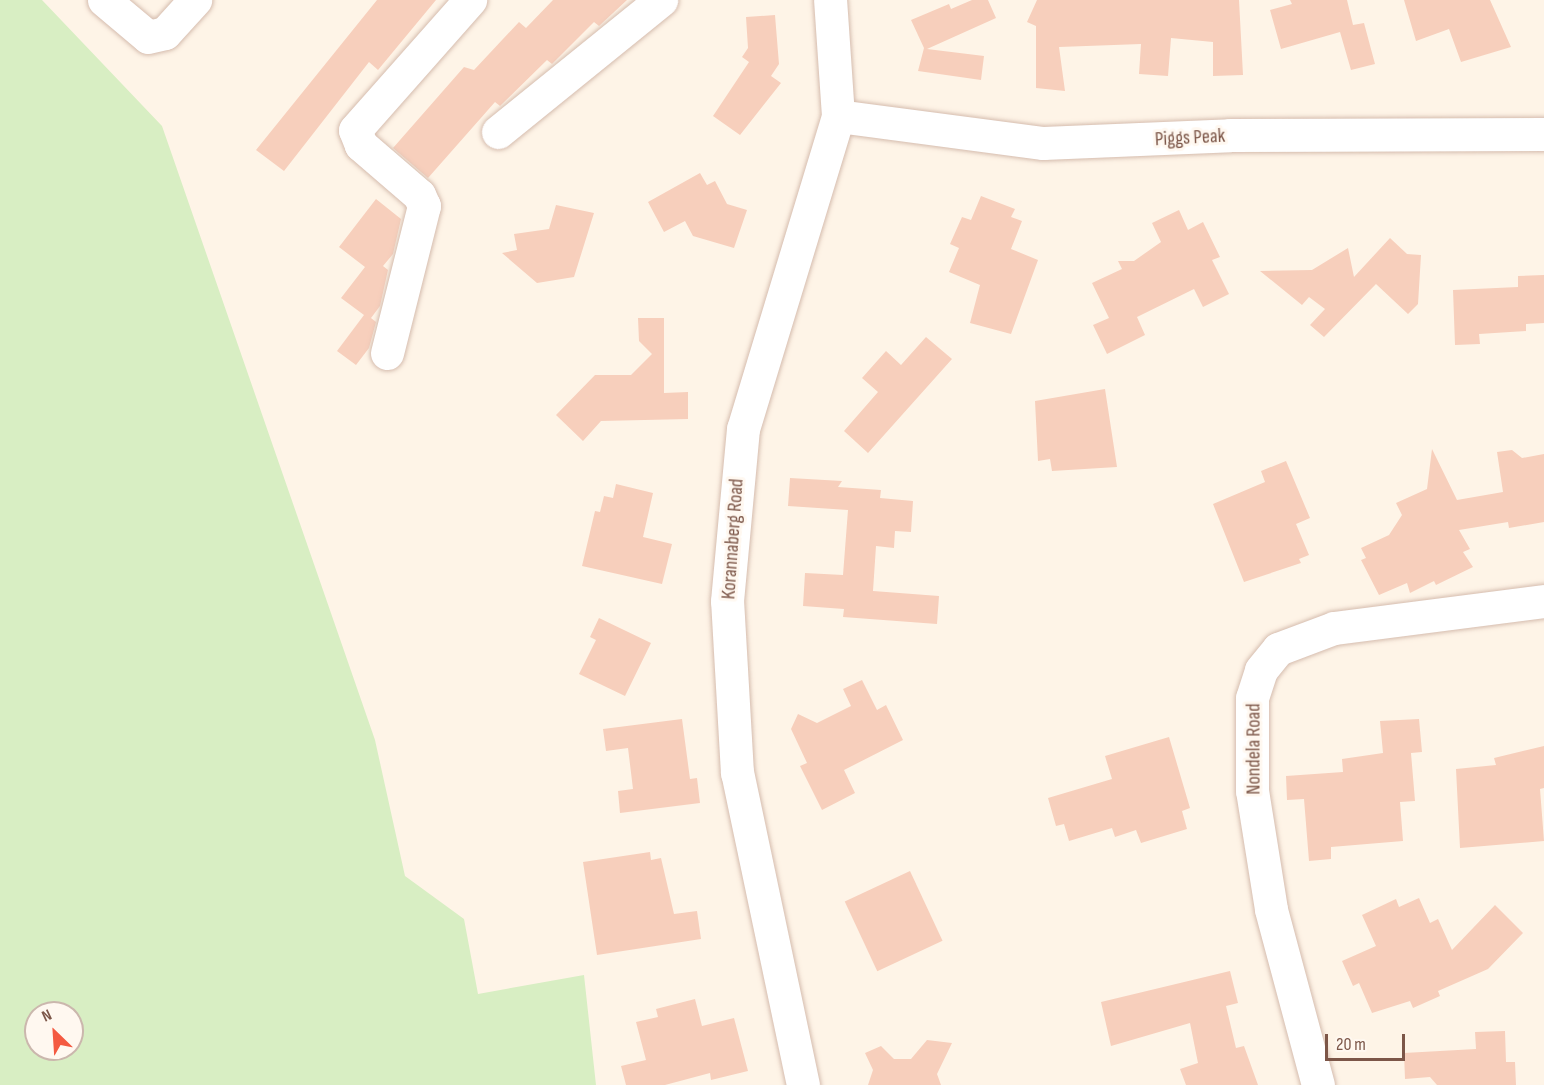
<!DOCTYPE html>
<style>
body{margin:0}
#map{position:relative;width:1544px;height:1085px;overflow:hidden;background:#fef4e7;font-family:"Sofia Sans Condensed",sans-serif}
div>[style]{position:absolute}
.green>*{inset:0;background:#d8eec3}
.building>*{inset:0;background:#f7cfbc;transform-origin:0 0}
.roads{filter:drop-shadow(0 0 2px #d5bcae) drop-shadow(0 0 2px #d5bcae)}
.minor>*{height:33px;margin:-16.5px;padding:0 16.5px;transform-origin:16.5px;border-radius:16.5px;background:#fff}
span{translate:-50% -50%;white-space:nowrap;text-align:center;line-height:1.15;-webkit-text-stroke:6px #fff8f0;paint-order:stroke}
.street-label{font-size:20px;color:#7c5648}
.north{position:absolute;left:24px;top:1001px;width:60px;height:60px;box-sizing:border-box;background:#fff8f0;border:2px solid #cbb7ad;border-radius:50%;rotate:335deg;font-size:16px;font-weight:700;line-height:24px;text-align:center;color:#7c5648}
.north::after{content:'';display:block;margin:auto;width:21px;height:27px;background:#f45a41;clip-path:polygon(50% 0,100% 100%,50% 72%,0 100%)}
.scale{position:absolute;left:1325px;top:1034px;width:80px;height:27px;box-sizing:border-box;border:3px solid #7c5648;border-top:0;padding-left:8px;font-size:18px;line-height:21px;white-space:nowrap;color:#7c5648;-webkit-text-stroke:4px #fff8f0;paint-order:stroke}
</style>
<div id="map">
<div class="green">
<i style="clip-path:polygon(evenodd,0 0,42px 0,162px 126px,375px 740px,405px 876px,464px 919px,478px 994px,584px 975px,596px 1085px,0 1085px,0 0,36px 1013px,72px 1013px,72px 1049px,36px 1049px,36px 1013px)"></i>
</div>
<div class="building">
<i style="clip-path:polygon(377px 0,436px 0,378px 70px,369px 62px,284px 171px,256px 150px)"></i>
<i style="clip-path:polygon(553px 0,627px 0,599px 26px,594px 22px,552px 64px,547px 60px,500px 106px,495px 102px,428px 178px,393px 148px,464px 67px,474px 70px,519px 22px,526px 28px)"></i>
<i style="clip-path:polygon(972px 0,988px 0,996px 18px,927px 49px,984px 56px,981px 80px,918px 71px,924px 48px,911px 20px,949px 4px,951px 9px)"></i>
<i style="clip-path:polygon(1037px 0,1239px 0,1243px 75px,1213px 76px,1213px 42px,1171px 38px,1168px 76px,1139px 74px,1141px 44px,1059px 47px,1065px 91px,1036px 88px,1036px 26px,1027px 22px)"></i>
<i style="clip-path:polygon(1290px 0,1347px 0,1353px 25px,1364px 23px,1375px 64px,1351px 70px,1340px 32px,1281px 49px,1270px 10px,1292px 4px)"></i>
<i style="clip-path:polygon(1404px 0,1490px 0,1511px 47px,1461px 62px,1449px 29px,1416px 41px)"></i>
<i style="clip-path:polygon(775px 15px,779px 64px,771px 76px,781px 83px,740px 135px,713px 116px,749px 62px,742px 57px,748px 48px,746px 17px)"></i>
<i style="clip-path:polygon(700px 173px,707px 185px,715px 181px,727px 204px,747px 210px,734px 248px,693px 236px,685px 221px,664px 232px,648px 202px)"></i>
<i style="clip-path:polygon(981px 196px,1015px 209px,1011px 217px,1022px 221px,1011px 249px,1038px 260px,1011px 334px,970px 323px,980px 285px,949px 272px,959px 248px,950px 244px,962px 217px,971px 220px)"></i>
<i style="clip-path:polygon(376px 199px,401px 219px,393px 254px,383px 266px,388px 270px,380px 306px,371px 318px,376px 322px,369px 348px,356px 365px,337px 351px,364px 315px,341px 298px,365px 267px,339px 247px)"></i>
<i style="clip-path:polygon(556px 205px,594px 213px,574px 277px,537px 283px,502px 253px,517px 250px,514px 234px,549px 229px)"></i>
<i style="clip-path:polygon(1179px 210px,1188px 230px,1203px 222px,1220px 257px,1212px 260px,1229px 294px,1203px 307px,1194px 289px,1137px 317px,1145px 335px,1107px 354px,1093px 325px,1109px 318px,1092px 283px,1122px 269px,1118px 261px,1134px 261px,1161px 242px,1152px 223px)"></i>
<i style="clip-path:polygon(1390px 238px,1407px 254px,1421px 255px,1418px 304px,1408px 314px,1376px 284px,1324px 337px,1310px 325px,1325px 309px,1309px 297px,1302px 305px,1260px 271px,1312px 270px,1348px 248px,1354px 277px)"></i>
<i style="clip-path:polygon(1544px 275px,1544px 323px,1526px 324px,1526px 331px,1479px 334px,1480px 344px,1455px 345px,1453px 290px,1518px 287px,1518px 276px)"></i>
<i style="clip-path:polygon(638px 318px,664px 318px,664px 393px,688px 392px,688px 419px,601px 421px,583px 441px,556px 415px,595px 375px,631px 375px,652px 354px,639px 341px)"></i>
<i style="clip-path:polygon(926px 337px,952px 359px,868px 453px,844px 431px,878px 392px,862px 378px,886px 351px,901px 365px)"></i>
<i style="clip-path:polygon(1105px 389px,1117px 467px,1052px 471px,1050px 459px,1038px 461px,1035px 401px)"></i>
<i style="clip-path:polygon(1432px 449px,1457px 500px,1503px 492px,1497px 452px,1512px 450px,1522px 458px,1544px 454px,1544px 522px,1509px 528px,1508px 522px,1459px 530px,1470px 549px,1463px 552px,1473px 567px,1436px 585px,1434px 581px,1410px 593px,1407px 583px,1379px 595px,1361px 560px,1366px 558px,1361px 548px,1389px 535px,1402px 515px,1396px 503px,1427px 489px)"></i>
<i style="clip-path:polygon(1286px 461px,1310px 518px,1296px 524px,1309px 555px,1299px 559px,1301px 563px,1244px 582px,1213px 504px,1265px 482px,1261px 471px)"></i>
<i style="clip-path:polygon(790px 478px,842px 481px,838px 487px,881px 490px,880px 498px,913px 501px,911px 532px,895px 531px,894px 548px,876px 546px,873px 591px,939px 596px,937px 624px,843px 617px,844px 609px,803px 606px,805px 573px,843px 575px,848px 510px,788px 506px)"></i>
<i style="clip-path:polygon(616px 484px,653px 493px,643px 537px,672px 544px,662px 584px,582px 566px,595px 511px,600px 512px,604px 496px,613px 498px)"></i>
<i style="clip-path:polygon(599px 618px,651px 643px,625px 696px,579px 674px,596px 640px,590px 637px)"></i>
<i style="clip-path:polygon(862px 680px,877px 710px,886px 705px,903px 740px,844px 770px,855px 793px,822px 810px,800px 766px,807px 763px,791px 729px,798px 714px,817px 723px,851px 706px,843px 689px)"></i>
<i style="clip-path:polygon(682px 719px,690px 779px,697px 778px,700px 803px,620px 813px,618px 791px,633px 789px,628px 748px,606px 751px,603px 729px)"></i>
<i style="clip-path:polygon(1419px 719px,1422px 752px,1411px 753px,1415px 801px,1400px 802px,1403px 841px,1331px 847px,1331px 859px,1309px 861px,1304px 799px,1287px 800px,1286px 776px,1343px 772px,1342px 759px,1383px 753px,1380px 721px)"></i>
<i style="clip-path:polygon(1169px 737px,1190px 808px,1182px 811px,1187px 829px,1141px 843px,1136px 830px,1115px 837px,1112px 828px,1069px 841px,1064px 824px,1056px 826px,1048px 798px,1112px 779px,1105px 756px)"></i>
<i style="clip-path:polygon(1544px 746px,1544px 788px,1540px 789px,1544px 841px,1460px 848px,1456px 769px,1496px 765px,1494px 758px)"></i>
<i style="clip-path:polygon(650px 852px,651px 860px,661px 858px,674px 914px,697px 911px,701px 939px,597px 955px,583px 862px)"></i>
<i style="left:910px;top:871px;width:77px;height:72px;rotate:65deg"></i>
<i style="clip-path:polygon(1419px 898px,1430px 923px,1438px 919px,1452px 950px,1495px 905px,1523px 933px,1488px 969px,1438px 991px,1440px 996px,1413px 1008px,1410px 1001px,1372px 1013px,1359px 983px,1353px 986px,1342px 961px,1376px 946px,1362px 915px,1396px 899px,1399px 907px)"></i>
<i style="clip-path:polygon(1230px 971px,1238px 1003px,1226px 1006px,1236px 1048px,1244px 1046px,1258px 1085px,1186px 1085px,1180px 1069px,1198px 1063px,1190px 1023px,1111px 1046px,1101px 1002px)"></i>
<i style="clip-path:polygon(695px 999px,702px 1026px,734px 1018px,748px 1071px,711px 1080px,710px 1073px,665px 1085px,626px 1085px,621px 1066px,646px 1060px,636px 1022px,658px 1017px,656px 1009px)"></i>
<i style="clip-path:polygon(1505px 1031px,1506px 1062px,1515px 1062px,1516px 1085px,1437px 1085px,1430px 1077px,1405px 1079px,1404px 1053px,1476px 1049px,1475px 1032px)"></i>
<i style="clip-path:polygon(927px 1040px,952px 1043px,937px 1074px,941px 1085px,868px 1085px,873px 1070px,865px 1053px,881px 1046px,894px 1059px,911px 1059px)"></i>
</div>
<div class="roads">
<div class="minor">
<i style="left:104px;top:0;width:57px;rotate:40.1deg"></i>
<i style="left:148px;top:37px;width:17px;rotate:-13deg"></i>
<i style="left:165px;top:33px;width:45px;rotate:-47.7deg"></i>
<i style="left:838px;top:116px;width:207px;rotate:7.5deg"></i>
<i style="left:1043px;top:143px;width:187px;rotate:-2.4deg"></i>
<i style="left:1230px;top:135px;width:314px;rotate:-0.2deg"></i>
<i style="left:498px;top:132px;width:210px;rotate:-39deg"></i>
<i style="left:387px;top:353px;width:152px;rotate:-75.9deg"></i>
<i style="left:424px;top:206px;width:12px;rotate:-114deg"></i>
<i style="left:419px;top:195px;width:77px;rotate:-139.2deg"></i>
<i style="left:361px;top:145px;width:16px;rotate:-112deg"></i>
<i style="left:355px;top:130px;width:174px;rotate:-48.5deg"></i>
<i style="left:803px;top:1085px;width:319px;rotate:-101.9deg"></i>
<i style="left:737px;top:773px;width:172px;rotate:-93.3deg"></i>
<i style="left:727px;top:601px;width:173px;rotate:-84.7deg"></i>
<i style="left:743px;top:429px;width:327px;rotate:-73.1deg"></i>
<i style="left:838px;top:116px;width:116px;rotate:-93.9deg"></i>
<i style="left:1318px;top:1085px;width:182px;rotate:-105deg"></i>
<i style="left:1271px;top:909px;width:120px;rotate:-99.1deg"></i>
<i style="left:1252px;top:791px;width:93px;rotate:-90deg"></i>
<i style="left:1252px;top:698px;width:29px;rotate:-72deg"></i>
<i style="left:1261px;top:670px;width:27px;rotate:-51deg"></i>
<i style="left:1278px;top:649px;width:60px;rotate:-20.6deg"></i>
<i style="left:1334px;top:628px;width:212px;rotate:-7.3deg"></i>
</div>
</div>
<div class="street-label">
<span style="left:1190px;top:138px;rotate:-3deg">Piggs Peak</span>
<span style="left:733px;top:539px;rotate:-86deg">Korannaberg Road</span>
<span style="left:1254px;top:749px;rotate:-90deg">Nondela Road</span>
</div>
<div class="north">N</div>
<div class="scale">20 m</div>
</div>
